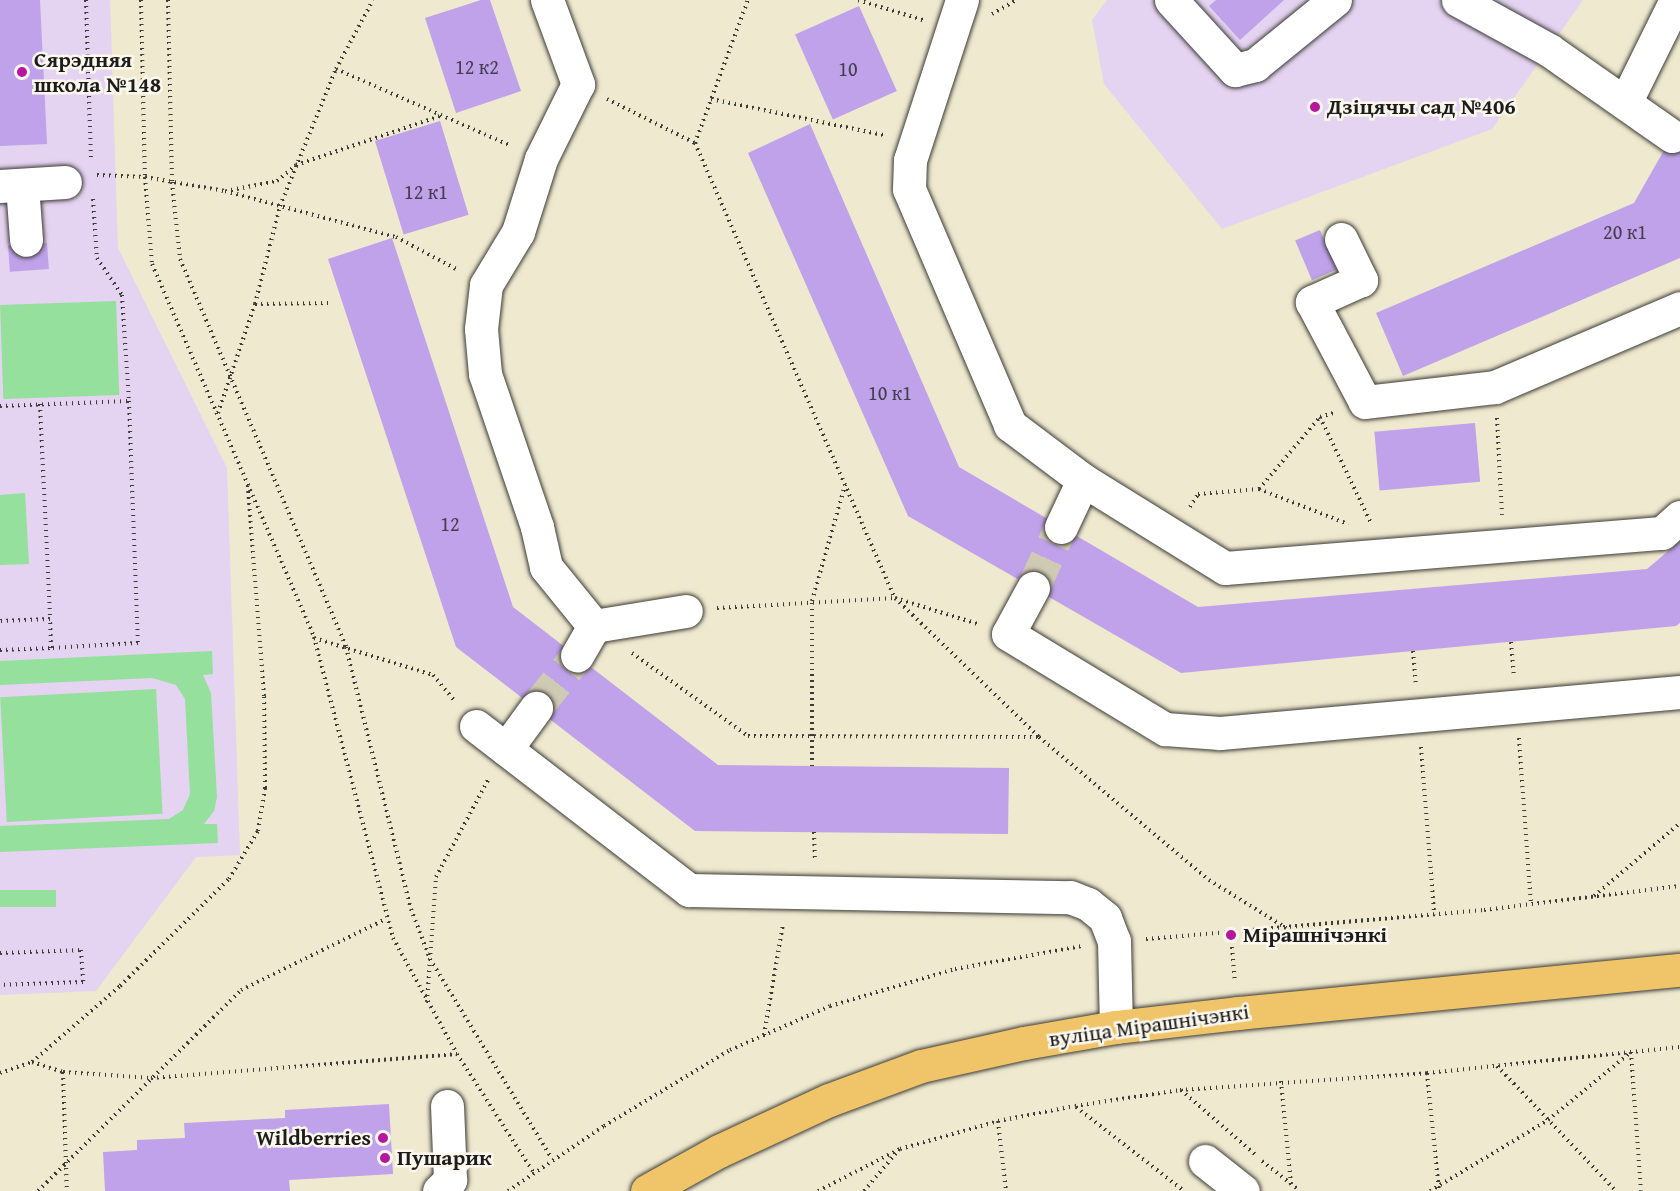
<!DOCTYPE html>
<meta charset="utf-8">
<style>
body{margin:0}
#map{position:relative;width:1680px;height:1191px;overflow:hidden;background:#efe9cf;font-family:"Gentium Book Plus",serif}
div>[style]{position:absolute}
.built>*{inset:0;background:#e4d3f1}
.green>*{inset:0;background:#95e09c;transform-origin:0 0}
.building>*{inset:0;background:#bfa2e9;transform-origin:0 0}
.minor-tunnel>*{height:33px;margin-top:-16.5px;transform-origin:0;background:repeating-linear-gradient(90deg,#cfcab4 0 33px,transparent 0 49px)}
.path>*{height:4px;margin-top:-2px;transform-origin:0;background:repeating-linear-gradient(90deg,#3c3b37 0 1.5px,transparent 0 6px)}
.roads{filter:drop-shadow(0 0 2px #3c3b37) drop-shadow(0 0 2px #3c3b37)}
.minor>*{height:33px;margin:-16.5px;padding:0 16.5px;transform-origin:16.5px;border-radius:16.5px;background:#fff}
.major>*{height:33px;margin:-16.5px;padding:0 16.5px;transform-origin:16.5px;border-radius:16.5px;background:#f0c469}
.dots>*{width:16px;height:16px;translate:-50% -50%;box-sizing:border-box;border:3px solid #fbf7ec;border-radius:50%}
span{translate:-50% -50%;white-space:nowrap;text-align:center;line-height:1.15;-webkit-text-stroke:5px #fbf7ec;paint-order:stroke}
.number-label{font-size:20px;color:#453e4f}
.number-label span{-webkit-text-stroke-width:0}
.poi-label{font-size:22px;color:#1c1c1c;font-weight:700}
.left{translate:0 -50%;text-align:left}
.right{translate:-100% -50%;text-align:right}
.street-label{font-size:22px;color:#1c1c1c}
</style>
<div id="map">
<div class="built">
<i style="clip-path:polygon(0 0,110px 0,118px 248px,227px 468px,240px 855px,196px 857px,96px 991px,0 995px)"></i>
<i style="clip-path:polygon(1107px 0,1583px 0,1492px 129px,1222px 229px,1104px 84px,1092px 20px)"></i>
</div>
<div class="green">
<i style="left:116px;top:301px;width:94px;height:116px;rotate:88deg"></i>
<i style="clip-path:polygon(25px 493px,29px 564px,0 565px,0 495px)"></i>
<i style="clip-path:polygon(212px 651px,213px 674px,203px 675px,211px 693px,217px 797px,214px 811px,204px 824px,217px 824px,218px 843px,0 852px,0 826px,169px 819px,183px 810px,190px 794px,185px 699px,176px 685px,152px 678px,0 685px,0 661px)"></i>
<i style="left:156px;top:689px;width:125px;height:156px;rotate:87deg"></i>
<i style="left:56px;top:890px;width:17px;height:56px;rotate:90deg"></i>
</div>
<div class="building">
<i style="clip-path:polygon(0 0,40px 0,47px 144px,0 146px)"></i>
<i style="clip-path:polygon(481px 0,490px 0,521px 91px,456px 113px,425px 18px)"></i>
<i style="clip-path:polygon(1216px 0,1284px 0,1240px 40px,1209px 6px)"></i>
<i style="left:859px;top:6px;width:93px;height:70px;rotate:66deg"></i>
<i style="left:440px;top:121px;width:98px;height:68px;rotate:73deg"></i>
<i style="clip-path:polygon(1680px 122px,1680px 258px,1403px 376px,1376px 313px,1634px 203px)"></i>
<i style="clip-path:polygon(810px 124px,959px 467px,1198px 607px,1647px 569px,1680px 541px,1680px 623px,1676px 626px,1181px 673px,908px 516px,748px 153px)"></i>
<i style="left:1320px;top:230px;width:43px;height:27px;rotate:67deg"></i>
<i style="clip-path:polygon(392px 238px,513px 607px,718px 765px,1009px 768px,1008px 834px,695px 831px,456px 647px,328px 259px)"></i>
<i style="left:47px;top:243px;width:26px;height:39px;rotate:86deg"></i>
<i style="left:1475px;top:423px;width:59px;height:101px;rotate:85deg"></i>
<i style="clip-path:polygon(389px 1104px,393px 1174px,289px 1180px,290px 1191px,105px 1191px,103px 1152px,137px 1150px,137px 1140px,185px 1138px,184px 1123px,285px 1118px,285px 1110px)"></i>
</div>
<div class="minor-tunnel">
<i style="left:1033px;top:588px;width:67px;rotate:-65.3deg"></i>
<i style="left:536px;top:708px;width:66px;rotate:-51.7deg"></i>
</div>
<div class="path">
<i style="left:86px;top:0;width:161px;rotate:88.2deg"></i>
<i style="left:141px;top:0;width:177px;rotate:88.7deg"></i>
<i style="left:145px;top:177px;width:87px;rotate:85.4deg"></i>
<i style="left:152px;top:264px;width:407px;rotate:66.5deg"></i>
<i style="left:314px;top:637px;width:311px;rotate:75.3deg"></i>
<i style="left:393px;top:938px;width:132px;rotate:61.1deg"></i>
<i style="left:457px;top:1054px;width:142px;rotate:57.1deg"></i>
<i style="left:168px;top:0;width:182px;rotate:88.7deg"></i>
<i style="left:172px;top:182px;width:77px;rotate:84.1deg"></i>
<i style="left:180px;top:259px;width:422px;rotate:66.8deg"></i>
<i style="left:346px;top:647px;width:270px;rotate:76.1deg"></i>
<i style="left:411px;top:909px;width:53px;rotate:69.2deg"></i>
<i style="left:430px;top:959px;width:234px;rotate:58.6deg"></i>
<i style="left:858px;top:0;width:68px;rotate:17.1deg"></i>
<i style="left:992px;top:14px;width:28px;rotate:-30deg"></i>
<i style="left:336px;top:69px;width:191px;rotate:23.7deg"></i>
<i style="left:607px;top:99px;width:98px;rotate:26.6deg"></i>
<i style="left:695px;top:143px;width:497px;rotate:66.3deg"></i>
<i style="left:895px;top:598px;width:200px;rotate:44deg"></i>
<i style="left:1039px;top:737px;width:222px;rotate:40.1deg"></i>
<i style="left:1209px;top:880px;width:91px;rotate:31.9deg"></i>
<i style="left:711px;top:99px;width:176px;rotate:11.8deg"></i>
<i style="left:695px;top:143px;width:153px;rotate:-69.7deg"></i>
<i style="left:97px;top:175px;width:48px;rotate:2.4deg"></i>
<i style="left:145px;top:177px;width:81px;rotate:9.9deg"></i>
<i style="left:225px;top:191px;width:177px;rotate:15.1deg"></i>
<i style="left:396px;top:237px;width:70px;rotate:28deg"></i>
<i style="left:231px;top:190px;width:47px;rotate:-11.1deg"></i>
<i style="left:277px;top:181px;width:25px;rotate:-40deg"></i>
<i style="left:296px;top:165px;width:155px;rotate:-18.8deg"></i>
<i style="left:93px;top:199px;width:59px;rotate:86.1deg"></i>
<i style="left:97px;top:258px;width:45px;rotate:56deg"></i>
<i style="left:122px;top:295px;width:106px;rotate:86.2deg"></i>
<i style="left:255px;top:304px;width:73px;rotate:-0.8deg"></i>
<i style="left:40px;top:404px;width:215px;rotate:87.3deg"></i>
<i style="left:0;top:406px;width:129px;rotate:-2.2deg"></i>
<i style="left:129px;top:401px;width:242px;rotate:87.9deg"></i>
<i style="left:138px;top:643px;width:87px;rotate:176.7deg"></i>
<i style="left:51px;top:648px;width:29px;rotate:-92deg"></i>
<i style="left:50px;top:619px;width:50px;rotate:177.7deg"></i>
<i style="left:218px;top:413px;width:115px;rotate:-71.3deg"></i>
<i style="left:255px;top:304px;width:101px;rotate:-75.7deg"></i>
<i style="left:280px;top:206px;width:148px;rotate:-67.8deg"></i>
<i style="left:336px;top:69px;width:78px;rotate:-61.8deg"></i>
<i style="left:1320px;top:417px;width:118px;rotate:64.3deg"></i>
<i style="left:1497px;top:418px;width:97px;rotate:87deg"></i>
<i style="left:1259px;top:489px;width:94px;rotate:-49.7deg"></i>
<i style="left:1320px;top:417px;width:17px;rotate:-17deg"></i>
<i style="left:1190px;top:507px;width:15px;rotate:-58deg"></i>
<i style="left:1198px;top:494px;width:61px;rotate:-4.7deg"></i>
<i style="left:1259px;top:489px;width:96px;rotate:21.5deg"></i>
<i style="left:717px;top:608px;width:178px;rotate:-3.2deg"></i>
<i style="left:895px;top:598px;width:87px;rotate:17.4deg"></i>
<i style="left:314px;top:638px;width:125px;rotate:17.3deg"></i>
<i style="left:433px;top:675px;width:35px;rotate:50deg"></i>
<i style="left:1511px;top:642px;width:32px;rotate:85deg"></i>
<i style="left:0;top:650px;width:51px;rotate:-2.2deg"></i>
<i style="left:1413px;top:651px;width:32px;rotate:85deg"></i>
<i style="left:632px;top:653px;width:143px;rotate:35.6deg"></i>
<i style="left:748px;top:736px;width:291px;rotate:0.2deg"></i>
<i style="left:1519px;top:738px;width:167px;rotate:85.9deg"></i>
<i style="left:1421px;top:747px;width:168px;rotate:85.5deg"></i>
<i style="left:812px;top:766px;width:165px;rotate:-90deg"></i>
<i style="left:812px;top:601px;width:121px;rotate:-74.1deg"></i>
<i style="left:814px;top:832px;width:30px;rotate:88deg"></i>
<i style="left:1594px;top:896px;width:113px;rotate:-40.3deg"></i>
<i style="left:1231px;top:935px;width:47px;rotate:85.1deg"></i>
<i style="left:1146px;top:939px;width:339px;rotate:-4.9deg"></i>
<i style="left:1484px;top:910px;width:197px;rotate:-7deg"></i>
<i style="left:0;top:953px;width:81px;rotate:-2.1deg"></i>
<i style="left:81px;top:950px;width:32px;rotate:86deg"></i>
<i style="left:83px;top:982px;width:83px;rotate:177.9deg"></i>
<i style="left:427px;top:1002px;width:125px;rotate:-85.9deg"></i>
<i style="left:436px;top:877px;width:112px;rotate:-61.8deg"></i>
<i style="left:764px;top:1035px;width:113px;rotate:-80.3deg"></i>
<i style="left:32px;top:1062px;width:116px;rotate:-40.8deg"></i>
<i style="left:120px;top:986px;width:153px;rotate:-44.5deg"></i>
<i style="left:229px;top:879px;width:56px;rotate:-58.9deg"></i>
<i style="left:258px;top:831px;width:44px;rotate:-80.8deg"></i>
<i style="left:265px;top:788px;width:92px;rotate:-90.6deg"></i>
<i style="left:264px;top:696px;width:211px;rotate:-94.4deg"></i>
<i style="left:1497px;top:1066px;width:173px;rotate:46.4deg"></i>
<i style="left:63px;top:1072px;width:119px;rotate:88.1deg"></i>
<i style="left:0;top:1073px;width:34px;rotate:-19deg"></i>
<i style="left:32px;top:1062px;width:33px;rotate:18deg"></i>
<i style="left:63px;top:1072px;width:88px;rotate:3.9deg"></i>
<i style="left:151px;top:1078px;width:307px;rotate:-4.5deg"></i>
<i style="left:1427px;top:1073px;width:119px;rotate:84.2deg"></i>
<i style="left:1281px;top:1081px;width:104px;rotate:84.5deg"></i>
<i style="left:1181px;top:1090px;width:101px;rotate:41deg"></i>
<i style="left:1076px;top:1107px;width:137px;rotate:37.9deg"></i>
<i style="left:998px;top:1121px;width:70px;rotate:83.5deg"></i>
<i style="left:1262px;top:1161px;width:48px;rotate:38.3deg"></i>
<i style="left:38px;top:1191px;width:286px;rotate:-44.7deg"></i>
<i style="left:241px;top:990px;width:161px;rotate:-26.1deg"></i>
<i style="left:508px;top:1191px;width:116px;rotate:-34.1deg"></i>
<i style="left:604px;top:1126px;width:147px;rotate:-31.1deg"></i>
<i style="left:730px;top:1050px;width:109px;rotate:-23.7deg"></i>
<i style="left:830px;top:1006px;width:130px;rotate:-16.5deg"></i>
<i style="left:955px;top:969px;width:129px;rotate:-10.3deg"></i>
<i style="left:818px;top:1191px;width:92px;rotate:-27.1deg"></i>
<i style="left:900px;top:1149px;width:102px;rotate:-15.9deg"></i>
<i style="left:998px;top:1121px;width:78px;rotate:-11deg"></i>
<i style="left:1075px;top:1106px;width:106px;rotate:-8.7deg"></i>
<i style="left:1180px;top:1090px;width:248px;rotate:-3.9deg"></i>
<i style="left:1427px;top:1073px;width:254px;rotate:-5.9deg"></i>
<i style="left:864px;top:1191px;width:51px;rotate:-49.8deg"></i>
<i style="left:1430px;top:1191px;width:138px;rotate:-31deg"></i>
<i style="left:1548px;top:1120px;width:107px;rotate:-39.3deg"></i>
<i style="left:1631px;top:1052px;width:139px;rotate:85.9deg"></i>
</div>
<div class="roads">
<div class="minor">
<i style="left:547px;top:0;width:90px;rotate:69.7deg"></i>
<i style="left:578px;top:84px;width:84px;rotate:116.3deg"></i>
<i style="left:541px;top:159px;width:77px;rotate:107.5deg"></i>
<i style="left:518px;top:232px;width:62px;rotate:121.1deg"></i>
<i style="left:486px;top:285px;width:44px;rotate:96.5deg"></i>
<i style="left:481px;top:329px;width:45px;rotate:84.9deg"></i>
<i style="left:485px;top:374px;width:162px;rotate:71.2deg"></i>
<i style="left:537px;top:527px;width:41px;rotate:77.3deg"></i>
<i style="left:546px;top:567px;width:76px;rotate:50.9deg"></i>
<i style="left:594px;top:626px;width:34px;rotate:120deg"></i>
<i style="left:962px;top:0;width:168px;rotate:108deg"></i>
<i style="left:910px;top:160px;width:29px;rotate:92deg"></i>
<i style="left:909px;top:189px;width:257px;rotate:66.8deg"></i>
<i style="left:1010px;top:425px;width:91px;rotate:37deg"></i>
<i style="left:1083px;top:480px;width:167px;rotate:31.8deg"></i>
<i style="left:1225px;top:568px;width:438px;rotate:-4.6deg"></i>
<i style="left:1662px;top:533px;width:24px;rotate:-42deg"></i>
<i style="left:1171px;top:0;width:95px;rotate:47.6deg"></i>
<i style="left:1235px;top:70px;width:21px;rotate:-14deg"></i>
<i style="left:1255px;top:65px;width:103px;rotate:-39.1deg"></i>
<i style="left:1458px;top:0;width:104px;rotate:28.8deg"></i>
<i style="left:1549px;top:50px;width:150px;rotate:35deg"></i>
<i style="left:1625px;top:103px;width:115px;rotate:-63.7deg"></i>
<i style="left:22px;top:185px;width:55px;rotate:85.8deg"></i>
<i style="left:0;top:186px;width:65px;rotate:-3.5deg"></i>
<i style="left:1341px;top:239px;width:46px;rotate:64deg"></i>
<i style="left:1361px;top:280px;width:54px;rotate:155.8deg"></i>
<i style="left:1312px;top:302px;width:113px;rotate:62.1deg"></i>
<i style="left:1365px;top:402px;width:131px;rotate:-6.6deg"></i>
<i style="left:1495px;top:387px;width:201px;rotate:-23.1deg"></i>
<i style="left:1061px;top:527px;width:52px;rotate:-64.9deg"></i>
<i style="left:1033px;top:588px;width:52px;rotate:118.5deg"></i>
<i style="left:1008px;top:634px;width:184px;rotate:31.2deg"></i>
<i style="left:1165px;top:729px;width:55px;rotate:4.2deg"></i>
<i style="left:1220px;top:733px;width:462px;rotate:-5.1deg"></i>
<i style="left:594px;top:626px;width:93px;rotate:-9.3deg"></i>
<i style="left:476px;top:726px;width:269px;rotate:37.6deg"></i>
<i style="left:689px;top:890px;width:381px;rotate:1.1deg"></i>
<i style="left:1070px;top:897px;width:19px;rotate:21deg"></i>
<i style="left:1088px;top:904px;width:22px;rotate:39deg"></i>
<i style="left:1105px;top:918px;width:25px;rotate:69deg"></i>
<i style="left:1114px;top:941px;width:86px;rotate:88.7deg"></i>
<i style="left:506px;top:749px;width:51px;rotate:-53.8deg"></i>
<i style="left:1205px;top:1161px;width:48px;rotate:38.3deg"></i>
<i style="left:439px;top:1191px;width:16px;rotate:-45deg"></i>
<i style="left:450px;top:1180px;width:74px;rotate:-92.3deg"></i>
</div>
<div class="major">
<i style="left:647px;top:1191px;width:82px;rotate:-29.1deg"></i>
<i style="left:719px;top:1151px;width:121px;rotate:-24.9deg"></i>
<i style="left:829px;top:1100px;width:98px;rotate:-20.3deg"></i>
<i style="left:921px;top:1066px;width:106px;rotate:-12.6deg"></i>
<i style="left:1024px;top:1043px;width:93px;rotate:-9.9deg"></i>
<i style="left:1116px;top:1027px;width:123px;rotate:-6.5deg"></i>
<i style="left:1238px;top:1013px;width:444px;rotate:-5.6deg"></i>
</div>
</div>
<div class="dots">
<i style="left:22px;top:72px;background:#b5179e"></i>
<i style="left:1315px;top:107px;background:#b5179e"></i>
<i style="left:1231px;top:935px;background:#b5179e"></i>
<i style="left:383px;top:1138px;background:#b5179e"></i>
<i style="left:385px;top:1158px;background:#b5179e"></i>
</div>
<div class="number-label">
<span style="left:477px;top:66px">12 к2</span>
<span style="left:848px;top:68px">10</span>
<span style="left:426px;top:191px">12 к1</span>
<span style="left:1625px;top:231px">20 к1</span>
<span style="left:890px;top:392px">10 к1</span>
<span style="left:450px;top:523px">12</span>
</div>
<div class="poi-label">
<span class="left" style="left:34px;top:72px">Сярэдняя<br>школа №148</span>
<span class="left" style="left:1327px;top:107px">Дзіцячы сад №406</span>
<span class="left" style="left:1243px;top:935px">Мірашнічэнкі</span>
<span class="right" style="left:371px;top:1138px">Wildberries</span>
<span class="left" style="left:397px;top:1158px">Пушарик</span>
</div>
<div class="street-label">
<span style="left:1149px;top:1025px;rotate:-8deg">вуліца Мірашнічэнкі</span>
</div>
</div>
